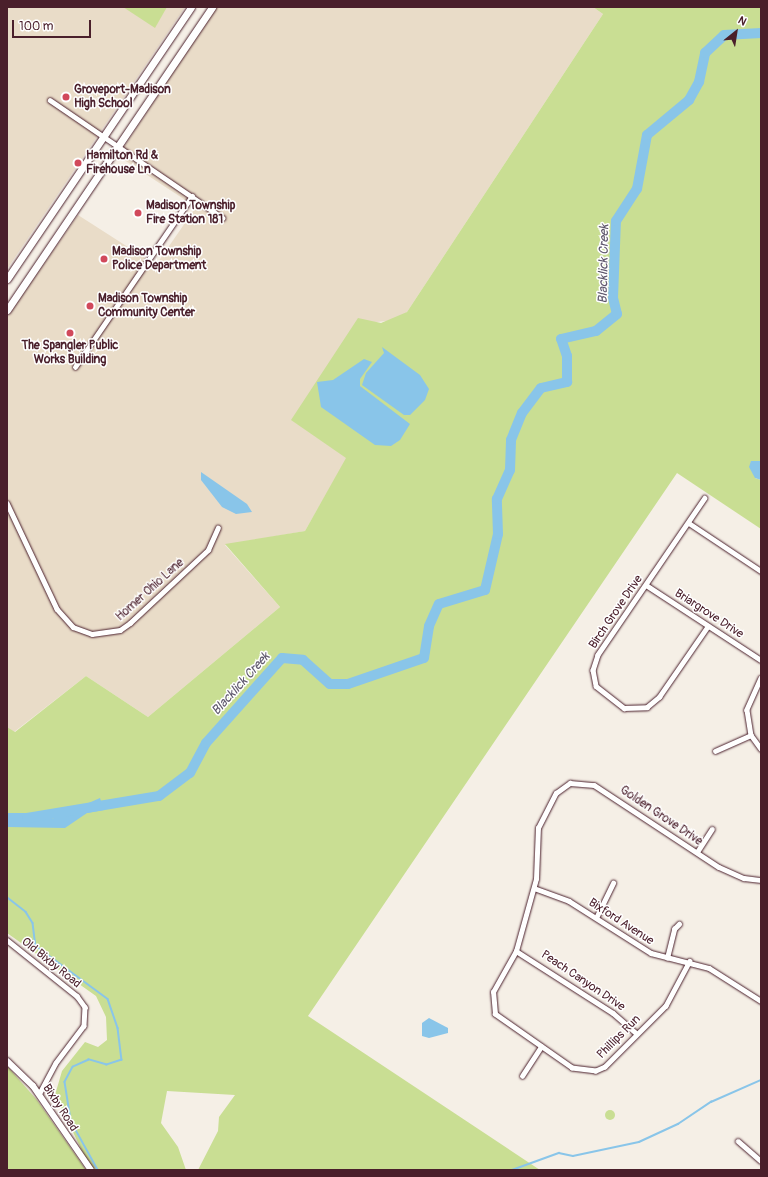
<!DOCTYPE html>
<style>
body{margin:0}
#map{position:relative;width:768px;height:1177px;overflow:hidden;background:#f5efe6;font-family:Pangolin,sans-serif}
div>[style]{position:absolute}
.built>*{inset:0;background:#e9dcc8}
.green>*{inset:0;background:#c9de93}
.round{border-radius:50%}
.water>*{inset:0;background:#89c5e9}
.stream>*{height:1.5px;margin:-0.75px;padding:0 0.75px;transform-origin:0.75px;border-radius:0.75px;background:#89c5e9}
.river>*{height:10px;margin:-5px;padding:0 5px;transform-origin:5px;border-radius:5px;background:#89c5e9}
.roads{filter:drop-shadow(0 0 1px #4a1f2b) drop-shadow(0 0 1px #4a1f2b)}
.minor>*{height:4.5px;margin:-2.25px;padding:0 2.25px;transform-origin:2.25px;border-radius:2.25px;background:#fff}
.tertiary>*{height:6px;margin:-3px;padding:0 3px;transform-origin:3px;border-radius:3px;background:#fff}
.primary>*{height:7px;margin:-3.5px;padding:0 3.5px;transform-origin:3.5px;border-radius:3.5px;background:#fff}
.dots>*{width:11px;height:11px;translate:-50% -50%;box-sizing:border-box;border:2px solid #fff;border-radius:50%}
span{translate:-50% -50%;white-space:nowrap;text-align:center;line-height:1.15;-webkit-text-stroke:3px #fff;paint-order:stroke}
.poi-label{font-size:12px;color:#4a1f2b;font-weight:700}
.left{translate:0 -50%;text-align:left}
.street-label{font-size:12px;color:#4a1f2b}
.water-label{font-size:13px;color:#60596e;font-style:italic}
.frame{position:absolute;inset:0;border:8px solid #4a1f2b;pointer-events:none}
.north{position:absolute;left:716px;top:12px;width:40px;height:40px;-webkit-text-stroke:3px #fff;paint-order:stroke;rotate:30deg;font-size:11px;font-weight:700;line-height:16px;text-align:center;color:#4a1f2b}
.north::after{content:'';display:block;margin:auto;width:14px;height:18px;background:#4a1f2b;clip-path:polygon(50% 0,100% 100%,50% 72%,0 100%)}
.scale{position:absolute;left:12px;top:20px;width:79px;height:18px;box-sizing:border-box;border:2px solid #4a1f2b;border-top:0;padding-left:5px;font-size:12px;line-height:14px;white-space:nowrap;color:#4a1f2b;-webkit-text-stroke:3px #fff;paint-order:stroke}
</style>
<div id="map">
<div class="built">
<i style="clip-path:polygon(7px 7px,185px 7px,7px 269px)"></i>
<i style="clip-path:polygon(216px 7px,593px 7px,603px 14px,407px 312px,395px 320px,368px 323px,292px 420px,347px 458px,305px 531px,225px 545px,280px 607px,148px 717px,86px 676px,14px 732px,7px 727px,7px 317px,78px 215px,156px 265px,196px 207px,118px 156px)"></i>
</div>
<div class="green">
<i style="clip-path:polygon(123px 7px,167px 7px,155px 28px)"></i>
<i style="clip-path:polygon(593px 7px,761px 7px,761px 461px,755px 478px,761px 480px,761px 529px,677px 473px,308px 1016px,540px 1170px,198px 1170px,218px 1131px,219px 1117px,235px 1095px,167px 1091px,161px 1123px,178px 1147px,186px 1170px,96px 1170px,87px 1161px,55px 1095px,62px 1071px,85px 1042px,98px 1047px,107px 1040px,106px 1017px,96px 996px,7px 933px,7px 727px,15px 732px,86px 676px,148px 717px,280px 607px,225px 544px,305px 531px,346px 458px,291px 420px,358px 318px,381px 323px,407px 312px,603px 14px)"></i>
<i style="clip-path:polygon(7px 1066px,37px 1100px,86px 1170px,7px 1170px)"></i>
<i class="round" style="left:605px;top:1110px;width:10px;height:10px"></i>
</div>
<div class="water">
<i style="clip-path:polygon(382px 347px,420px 375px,429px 389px,425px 400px,410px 415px,404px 415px,362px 385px,366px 373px,384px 353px)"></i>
<i style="clip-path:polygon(364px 359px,372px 362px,360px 379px,360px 386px,410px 424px,400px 440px,391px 446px,375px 445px,321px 407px,317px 382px,333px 380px)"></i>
<i style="clip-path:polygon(751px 461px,761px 461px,761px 480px,755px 478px,749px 467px)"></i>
<i style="clip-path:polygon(201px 472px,247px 504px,252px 512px,236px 514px,222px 507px,201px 480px)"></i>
<i style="clip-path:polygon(100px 798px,104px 810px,87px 813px,65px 828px,7px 827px,7px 815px,52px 819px)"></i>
<i style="clip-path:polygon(429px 1018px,448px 1028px,448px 1033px,429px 1038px,422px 1036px,422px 1023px)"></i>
</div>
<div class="stream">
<i style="left:7px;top:897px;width:24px;rotate:38deg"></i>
<i style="left:26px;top:912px;width:13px;rotate:58deg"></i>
<i style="left:33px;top:923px;width:23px;rotate:83deg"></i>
<i style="left:36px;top:946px;width:89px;rotate:36.4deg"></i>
<i style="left:108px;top:999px;width:31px;rotate:71deg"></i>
<i style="left:118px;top:1028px;width:32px;rotate:83deg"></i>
<i style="left:122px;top:1060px;width:16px;rotate:162deg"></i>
<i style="left:107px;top:1065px;width:19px;rotate:-164deg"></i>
<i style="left:89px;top:1060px;width:17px;rotate:156deg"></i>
<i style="left:73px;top:1067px;width:17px;rotate:118deg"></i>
<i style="left:65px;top:1082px;width:39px;rotate:81deg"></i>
<i style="left:71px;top:1121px;width:56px;rotate:61.1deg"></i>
<i style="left:512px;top:1170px;width:50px;rotate:-19.9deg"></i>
<i style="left:559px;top:1153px;width:14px;rotate:12deg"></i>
<i style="left:573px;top:1156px;width:67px;rotate:-12deg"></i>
<i style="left:639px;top:1142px;width:43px;rotate:-24.8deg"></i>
<i style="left:678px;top:1124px;width:40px;rotate:-34deg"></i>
<i style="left:711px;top:1102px;width:55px;rotate:-23.7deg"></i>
</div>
<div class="river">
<i style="left:7px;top:818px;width:20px"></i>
<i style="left:27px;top:818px;width:134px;rotate:-9.5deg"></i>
<i style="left:159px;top:796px;width:39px;rotate:-37deg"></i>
<i style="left:190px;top:773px;width:34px;rotate:-62deg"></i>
<i style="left:206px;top:743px;width:114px;rotate:-48.2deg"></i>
<i style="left:282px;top:658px;width:21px;rotate:5deg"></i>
<i style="left:303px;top:660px;width:36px;rotate:42deg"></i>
<i style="left:330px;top:684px;width:18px"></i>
<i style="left:348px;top:684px;width:80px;rotate:-18.9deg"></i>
<i style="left:424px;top:658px;width:32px;rotate:-81deg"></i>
<i style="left:429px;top:626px;width:24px;rotate:-66deg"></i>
<i style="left:439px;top:604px;width:48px;rotate:-16.9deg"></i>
<i style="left:485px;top:590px;width:57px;rotate:-76.9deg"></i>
<i style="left:498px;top:534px;width:35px;rotate:-92deg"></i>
<i style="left:497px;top:499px;width:32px;rotate:-66deg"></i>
<i style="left:510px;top:470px;width:30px;rotate:-88deg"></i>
<i style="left:511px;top:440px;width:29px;rotate:-68deg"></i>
<i style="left:522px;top:413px;width:31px;rotate:-53deg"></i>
<i style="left:541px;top:388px;width:27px;rotate:-13deg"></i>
<i style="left:567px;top:382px;width:26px;rotate:-90deg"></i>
<i style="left:567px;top:356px;width:18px;rotate:-109deg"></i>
<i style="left:561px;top:339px;width:36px;rotate:-13deg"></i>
<i style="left:596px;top:331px;width:27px;rotate:-39deg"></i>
<i style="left:617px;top:314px;width:16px;rotate:-104deg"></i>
<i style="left:613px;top:298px;width:77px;rotate:-87.8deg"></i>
<i style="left:616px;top:221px;width:38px;rotate:-57deg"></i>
<i style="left:637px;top:189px;width:55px;rotate:-79.5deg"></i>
<i style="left:647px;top:135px;width:55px;rotate:-39.8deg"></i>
<i style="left:689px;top:100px;width:21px;rotate:-61deg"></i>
<i style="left:699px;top:82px;width:30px;rotate:-78deg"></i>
<i style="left:705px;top:53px;width:26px;rotate:-43deg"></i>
<i style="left:724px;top:35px;width:37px;rotate:-3deg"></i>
</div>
<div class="roads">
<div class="minor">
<i style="left:50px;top:100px;width:209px;rotate:34.3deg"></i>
<i style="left:75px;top:367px;width:207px;rotate:-55.6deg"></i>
<i style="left:705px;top:498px;width:190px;rotate:124.3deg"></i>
<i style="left:598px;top:655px;width:16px;rotate:108deg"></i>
<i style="left:593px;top:670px;width:16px;rotate:79deg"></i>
<i style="left:596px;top:686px;width:36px;rotate:38deg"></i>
<i style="left:624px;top:708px;width:23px;rotate:-2deg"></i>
<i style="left:647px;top:707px;width:16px;rotate:-40deg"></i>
<i style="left:659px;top:697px;width:86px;rotate:-55.4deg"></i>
<i style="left:7px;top:503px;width:117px;rotate:64.7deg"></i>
<i style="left:57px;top:609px;width:24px;rotate:48deg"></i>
<i style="left:73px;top:627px;width:20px;rotate:20deg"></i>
<i style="left:92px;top:634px;width:28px;rotate:-8deg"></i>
<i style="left:120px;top:630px;width:12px;rotate:-35deg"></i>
<i style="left:130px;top:623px;width:107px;rotate:-43.1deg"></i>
<i style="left:208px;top:550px;width:24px;rotate:-66deg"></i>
<i style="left:689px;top:523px;width:87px;rotate:33.7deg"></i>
<i style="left:646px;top:585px;width:137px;rotate:33.1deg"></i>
<i style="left:761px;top:678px;width:35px;rotate:114deg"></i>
<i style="left:747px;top:710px;width:25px;rotate:81deg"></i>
<i style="left:751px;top:735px;width:17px;rotate:54deg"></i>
<i style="left:715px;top:751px;width:39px;rotate:-24deg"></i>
<i style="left:697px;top:852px;width:27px;rotate:-57deg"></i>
<i style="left:534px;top:888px;width:37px;rotate:20deg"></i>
<i style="left:569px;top:901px;width:97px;rotate:32.4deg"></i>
<i style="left:651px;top:953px;width:60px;rotate:14.5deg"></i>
<i style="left:709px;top:968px;width:62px;rotate:32.4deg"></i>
<i style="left:596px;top:918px;width:39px;rotate:-64deg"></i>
<i style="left:7px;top:940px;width:90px;rotate:38.7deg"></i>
<i style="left:77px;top:996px;width:14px;rotate:54deg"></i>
<i style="left:85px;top:1007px;width:19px;rotate:93deg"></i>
<i style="left:84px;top:1026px;width:46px;rotate:127.1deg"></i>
<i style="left:516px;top:951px;width:115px;rotate:32.6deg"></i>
<i style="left:613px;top:1013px;width:30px;rotate:41deg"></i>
<i style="left:667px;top:958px;width:30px;rotate:-76deg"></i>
<i style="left:674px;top:929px;width:7px;rotate:-45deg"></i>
<i style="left:690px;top:961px;width:51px;rotate:118.1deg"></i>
<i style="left:666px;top:1006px;width:86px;rotate:135deg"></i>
<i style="left:605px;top:1067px;width:10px;rotate:156deg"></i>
<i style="left:596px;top:1071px;width:24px;rotate:-173deg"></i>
<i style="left:572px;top:1068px;width:94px;rotate:-145deg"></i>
<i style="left:495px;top:1014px;width:22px;rotate:-95deg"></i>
<i style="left:493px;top:992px;width:47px;rotate:-60.7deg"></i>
<i style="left:516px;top:951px;width:75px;rotate:-74.5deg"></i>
<i style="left:536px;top:879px;width:51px;rotate:-87.8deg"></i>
<i style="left:538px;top:828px;width:39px;rotate:-63deg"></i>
<i style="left:556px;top:793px;width:17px;rotate:-36deg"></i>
<i style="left:570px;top:783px;width:24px;rotate:5deg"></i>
<i style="left:594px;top:785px;width:149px;rotate:33.3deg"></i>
<i style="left:719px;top:867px;width:27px;rotate:24deg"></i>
<i style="left:744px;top:878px;width:17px;rotate:7deg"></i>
<i style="left:522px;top:1076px;width:35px;rotate:-57deg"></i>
<i style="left:39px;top:1094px;width:34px;rotate:-62deg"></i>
<i style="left:738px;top:1141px;width:30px;rotate:41deg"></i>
</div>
<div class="tertiary">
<i style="left:7px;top:1061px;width:36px;rotate:44deg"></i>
<i style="left:33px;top:1086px;width:102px;rotate:55.4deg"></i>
</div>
<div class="primary">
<i style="left:7px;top:279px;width:328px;rotate:-55.9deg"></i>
<i style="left:7px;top:310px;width:366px;rotate:-55.9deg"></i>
</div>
</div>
<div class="dots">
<i style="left:66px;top:97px;background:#d1495b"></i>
<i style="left:78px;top:163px;background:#d1495b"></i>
<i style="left:138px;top:213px;background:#d1495b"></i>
<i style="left:104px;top:259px;background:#d1495b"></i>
<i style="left:90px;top:306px;background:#d1495b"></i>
<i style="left:70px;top:333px;background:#d1495b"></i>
</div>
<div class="poi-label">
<span class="left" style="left:74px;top:97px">Groveport-Madison<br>High School</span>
<span class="left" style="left:86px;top:163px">Hamilton Rd &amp;<br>Firehouse Ln</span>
<span class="left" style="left:146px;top:213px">Madison Township<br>Fire Station 181</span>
<span class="left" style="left:112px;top:259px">Madison Township<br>Police Department</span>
<span class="left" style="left:98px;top:306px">Madison Township<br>Community Center</span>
<span style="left:70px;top:353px">The Spangler Public<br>Works Building</span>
</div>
<div class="street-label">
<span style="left:150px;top:590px;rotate:-42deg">Homer Ohio Lane</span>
<span style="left:616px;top:612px;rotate:-56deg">Birch Grove Drive</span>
<span style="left:709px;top:614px;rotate:33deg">Briargrove Drive</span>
<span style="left:661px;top:816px;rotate:34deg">Golden Grove Drive</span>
<span style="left:621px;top:922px;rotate:33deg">Bixford Avenue</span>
<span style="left:51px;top:963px;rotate:39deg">Old Bixby Road</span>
<span style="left:583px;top:981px;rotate:34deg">Peach Canyon Drive</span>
<span style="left:619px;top:1037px;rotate:-45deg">Phillips Run</span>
<span style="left:60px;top:1108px;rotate:57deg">Bixby Road</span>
</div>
<div class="water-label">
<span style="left:604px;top:264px;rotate:-89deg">Blacklick Creek</span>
<span style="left:241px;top:684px;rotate:-48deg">Blacklick Creek</span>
</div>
<div class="frame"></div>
<div class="north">N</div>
<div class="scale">100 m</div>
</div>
